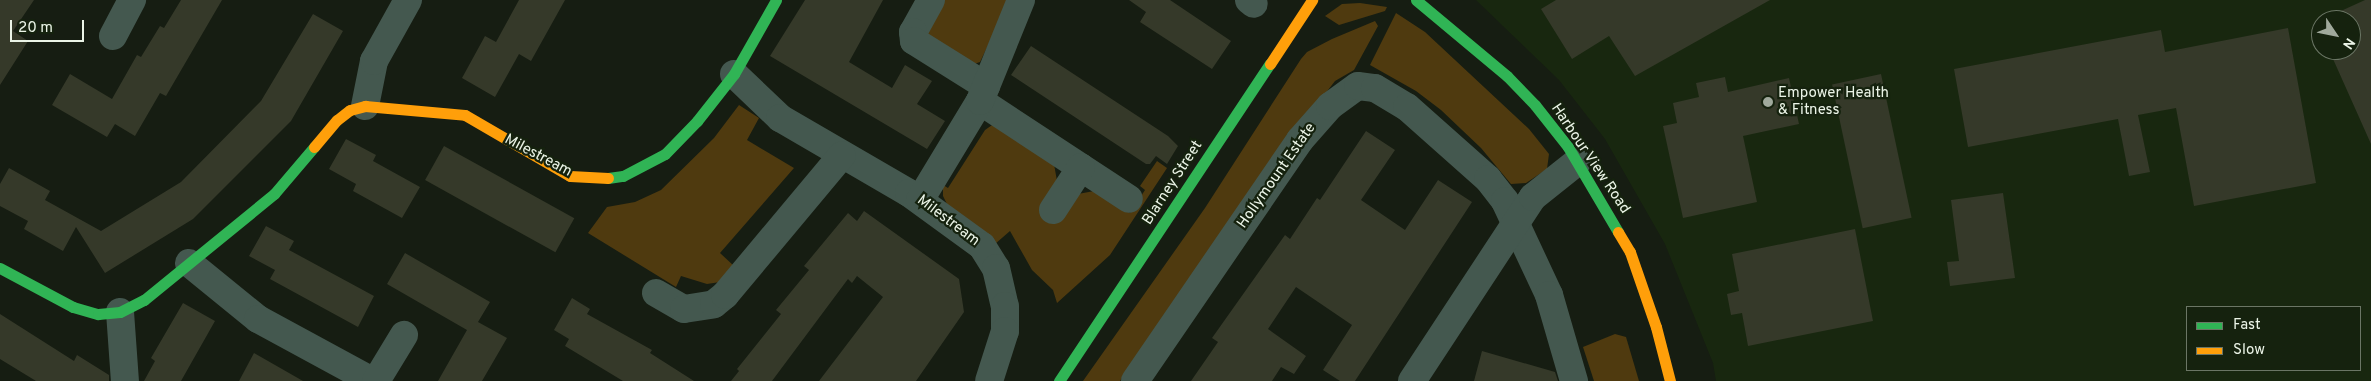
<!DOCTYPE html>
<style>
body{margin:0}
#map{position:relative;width:2371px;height:381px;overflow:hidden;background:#161d12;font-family:Overpass,sans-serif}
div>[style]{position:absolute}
.built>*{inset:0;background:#18270f}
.green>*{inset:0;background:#4f3a0f}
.building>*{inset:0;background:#353929;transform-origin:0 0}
.street>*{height:28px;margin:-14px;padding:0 14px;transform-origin:14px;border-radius:14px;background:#44584f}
.fast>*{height:11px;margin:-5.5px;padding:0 5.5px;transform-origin:5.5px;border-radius:5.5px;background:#30b455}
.slow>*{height:11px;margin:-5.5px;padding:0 5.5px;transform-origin:5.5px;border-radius:5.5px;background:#ff9f0a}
.dots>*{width:14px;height:14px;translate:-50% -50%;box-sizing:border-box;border:2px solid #15220e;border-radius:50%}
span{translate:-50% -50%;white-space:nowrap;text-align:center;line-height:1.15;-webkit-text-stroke:4.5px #15220e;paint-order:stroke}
.poi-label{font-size:15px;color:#ebf4e7}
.left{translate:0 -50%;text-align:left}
.street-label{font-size:15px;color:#ebf4e7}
.legend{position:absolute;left:2186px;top:306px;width:175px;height:65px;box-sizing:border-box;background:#15220e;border:1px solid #6b7665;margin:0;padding:6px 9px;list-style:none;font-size:15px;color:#ebf4e7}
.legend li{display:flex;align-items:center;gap:10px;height:25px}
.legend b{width:25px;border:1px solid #6b7665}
.north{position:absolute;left:2311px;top:10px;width:50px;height:50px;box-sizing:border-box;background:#15220e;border:1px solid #6b7665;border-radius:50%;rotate:124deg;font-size:14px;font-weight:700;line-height:20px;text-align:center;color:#ebf4e7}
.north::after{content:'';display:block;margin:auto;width:18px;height:22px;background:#a0a99c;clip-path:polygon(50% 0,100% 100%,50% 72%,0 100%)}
.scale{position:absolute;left:10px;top:20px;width:74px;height:22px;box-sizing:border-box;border:2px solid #ebf4e7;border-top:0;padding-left:6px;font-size:15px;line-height:18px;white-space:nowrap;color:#ebf4e7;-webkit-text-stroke:4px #15220e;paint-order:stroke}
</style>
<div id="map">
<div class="built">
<i style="clip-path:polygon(evenodd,1476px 0,2371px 0,2371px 381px,1716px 381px,1713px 363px,1665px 244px,1605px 139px,1559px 80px,1476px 0,2321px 20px,2351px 20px,2351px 50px,2321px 50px,2321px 20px,1476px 0,2187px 307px,2360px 307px,2360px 370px,2187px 370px,2187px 307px)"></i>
</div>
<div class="green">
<i style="clip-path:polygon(944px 0,1010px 0,980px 62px,974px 64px,929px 36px,927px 32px)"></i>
<i style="clip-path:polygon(1360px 3px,1387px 7px,1385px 11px,1339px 25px,1325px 16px,1342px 4px)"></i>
<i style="clip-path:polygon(1396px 13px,1425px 32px,1529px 129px,1549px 154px,1547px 169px,1526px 183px,1511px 184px,1481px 148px,1441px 110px,1416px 91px,1370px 65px)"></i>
<i style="clip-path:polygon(1375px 21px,1378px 26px,1354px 70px,1335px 81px,1281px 151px,1120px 381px,1083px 381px,1205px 208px,1301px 59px,1307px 52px,1332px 39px)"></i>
<i style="clip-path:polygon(739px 105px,759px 118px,747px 140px,794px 168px,720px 253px,734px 266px,720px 282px,707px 284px,681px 276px,676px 287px,588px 233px,607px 207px,635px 202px,661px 190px,714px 138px)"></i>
<i style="clip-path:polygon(995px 123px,1054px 164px,1057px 181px,1078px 194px,1094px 191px,1130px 213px,1145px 190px,1140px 186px,1157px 161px,1167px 168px,1110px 255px,1057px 303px,1053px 290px,1032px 270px,1010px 231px,995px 244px,948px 206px,943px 196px,943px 185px,948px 188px,985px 130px)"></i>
<i style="clip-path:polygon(1615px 334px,1626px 337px,1639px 381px,1594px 381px,1583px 347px)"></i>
</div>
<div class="building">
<i style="clip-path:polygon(0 0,34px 0,13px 31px,28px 41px,0 85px)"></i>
<i style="clip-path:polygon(181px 0,222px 0,166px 96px,160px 93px,135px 136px,115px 124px,107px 137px,52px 105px,70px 74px,112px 99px,137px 55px,141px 57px,160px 26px,164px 28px)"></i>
<i style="clip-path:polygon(519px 0,565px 0,531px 61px,519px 54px,495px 97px,462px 78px,485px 36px,496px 42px)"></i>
<i style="clip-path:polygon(805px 0,883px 0,849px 62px,892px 88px,905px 65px,932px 81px,917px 104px,945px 121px,927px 149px,770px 56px)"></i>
<i style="clip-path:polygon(1129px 0,1170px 0,1231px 41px,1212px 69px,1140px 22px,1146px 12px)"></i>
<i style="clip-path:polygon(1556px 0,1770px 0,1635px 76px,1609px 36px,1572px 59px,1541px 9px)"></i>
<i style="clip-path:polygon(2365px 0,2371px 0,2371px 144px,2329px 50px,2351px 50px,2351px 20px,2321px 20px)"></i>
<i style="clip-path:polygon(313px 14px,343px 31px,291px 121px,193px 219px,105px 273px,76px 227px,63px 251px,24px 229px,28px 221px,0 206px,0 184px,9px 168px,50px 191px,45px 200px,101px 231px,181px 182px,261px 101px)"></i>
<i style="clip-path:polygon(2288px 28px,2316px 183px,2194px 206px,2176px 108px,2138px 115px,2150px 172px,2129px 176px,2118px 119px,1968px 147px,1954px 69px,2161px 30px,2165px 52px)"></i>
<i style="clip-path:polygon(1031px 46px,1168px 136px,1178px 146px,1167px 164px,1156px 156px,1150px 164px,1146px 164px,1011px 75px)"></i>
<i style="left:1881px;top:74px;width:147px;height:50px;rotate:78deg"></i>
<i style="clip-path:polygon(1725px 77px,1728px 92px,1789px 78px,1799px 124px,1743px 136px,1757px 202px,1683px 218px,1663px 126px,1677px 123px,1673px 103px,1699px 97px,1696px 83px)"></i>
<i style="clip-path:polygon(1366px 131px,1395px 150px,1361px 200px,1405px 230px,1438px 180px,1472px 202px,1355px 381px,1340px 381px,1323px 370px,1352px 325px,1296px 287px,1268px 329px,1306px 356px,1294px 374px,1281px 367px,1272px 381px,1191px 381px,1218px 342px,1212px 338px,1285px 235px,1290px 239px,1317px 198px,1320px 200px)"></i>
<i style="clip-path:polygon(346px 139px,376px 155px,373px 161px,420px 187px,402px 218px,353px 191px,356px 184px,329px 169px)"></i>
<i style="left:444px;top:146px;width:149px;height:39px;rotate:29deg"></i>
<i style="clip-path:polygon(2003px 193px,2015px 278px,1950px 286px,1947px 262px,1959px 261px,1951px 200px)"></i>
<i style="clip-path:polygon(864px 211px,959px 279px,964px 312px,916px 381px,819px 381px,883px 297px,857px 276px,852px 283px,848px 279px,772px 381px,731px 381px,739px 371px,737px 369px,781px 314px,776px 310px,809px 270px,804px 266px,848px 213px,857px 221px)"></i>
<i style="clip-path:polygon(266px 226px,294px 241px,289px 250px,374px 296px,358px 327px,270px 279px,275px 270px,249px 256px)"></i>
<i style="clip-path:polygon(1855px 229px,1873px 321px,1748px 346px,1742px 313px,1731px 315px,1727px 294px,1739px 291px,1732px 254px)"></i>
<i style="clip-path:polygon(405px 253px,490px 302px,478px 322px,507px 338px,482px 381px,438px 381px,467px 330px,387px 284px)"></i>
<i style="clip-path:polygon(572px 298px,590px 309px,587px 314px,652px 350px,650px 353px,694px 381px,623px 381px,565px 346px,569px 339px,554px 330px)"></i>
<i style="clip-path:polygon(183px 303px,215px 321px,181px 381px,144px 381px,155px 361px,151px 358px)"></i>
<i style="clip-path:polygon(0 314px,74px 361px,77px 355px,109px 375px,109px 381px,36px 381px,0 359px)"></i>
<i style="clip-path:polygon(1482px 351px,1555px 372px,1558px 381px,1474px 381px)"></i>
<i style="clip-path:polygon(254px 353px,303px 381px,239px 381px)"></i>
</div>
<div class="street">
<i style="left:931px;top:0;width:37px;rotate:119deg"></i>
<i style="left:913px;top:32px;width:9px;rotate:84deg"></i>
<i style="left:914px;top:41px;width:85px;rotate:32deg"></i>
<i style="left:1249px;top:0;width:6px;rotate:39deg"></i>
<i style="left:113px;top:36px;width:41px;rotate:-62.2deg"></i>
<i style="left:734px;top:74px;width:64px;rotate:43.7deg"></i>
<i style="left:780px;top:118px;width:149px;rotate:30.2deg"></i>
<i style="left:909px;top:193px;width:90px;rotate:36deg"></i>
<i style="left:982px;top:246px;width:26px;rotate:58deg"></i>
<i style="left:996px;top:268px;width:39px;rotate:77deg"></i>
<i style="left:1005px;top:306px;width:25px;rotate:90deg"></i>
<i style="left:1005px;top:331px;width:52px;rotate:107.7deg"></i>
<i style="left:980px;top:101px;width:178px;rotate:33.3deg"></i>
<i style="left:365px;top:106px;width:46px;rotate:-78.7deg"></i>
<i style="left:374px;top:61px;width:70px;rotate:-60.9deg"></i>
<i style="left:920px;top:200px;width:116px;rotate:-58.8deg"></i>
<i style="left:980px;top:101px;width:109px;rotate:-67.9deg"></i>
<i style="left:1053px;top:210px;width:51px;rotate:-56.9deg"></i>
<i style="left:189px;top:263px;width:89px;rotate:39.1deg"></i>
<i style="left:258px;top:319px;width:130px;rotate:28.5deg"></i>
<i style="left:656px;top:293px;width:32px;rotate:30deg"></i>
<i style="left:684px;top:309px;width:30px;rotate:-9deg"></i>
<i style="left:714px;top:304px;width:14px;rotate:-39deg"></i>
<i style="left:725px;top:295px;width:182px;rotate:-50.1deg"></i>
<i style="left:120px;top:312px;width:69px;rotate:85.9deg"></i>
<i style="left:376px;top:381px;width:54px;rotate:-58.7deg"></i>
<i style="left:1135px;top:381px;width:292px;rotate:-55.6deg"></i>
<i style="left:1300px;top:140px;width:45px;rotate:-48.6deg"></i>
<i style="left:1330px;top:106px;width:34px;rotate:-36deg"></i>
<i style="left:1358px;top:86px;width:17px;rotate:7deg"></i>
<i style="left:1375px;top:88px;width:37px;rotate:31deg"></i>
<i style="left:1407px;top:107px;width:108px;rotate:41.6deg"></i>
<i style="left:1488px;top:179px;width:28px;rotate:52deg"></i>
<i style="left:1505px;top:201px;width:104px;rotate:64.9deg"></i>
<i style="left:1549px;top:295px;width:90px;rotate:73.8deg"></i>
<i style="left:1412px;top:381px;width:220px;rotate:-56.7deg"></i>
<i style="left:1533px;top:197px;width:56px;rotate:-38.5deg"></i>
</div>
<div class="fast">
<i style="left:1416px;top:0;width:119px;rotate:39.9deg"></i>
<i style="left:1507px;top:76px;width:40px;rotate:46deg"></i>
<i style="left:1535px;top:105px;width:53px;rotate:51.8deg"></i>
<i style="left:1568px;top:147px;width:99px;rotate:59.5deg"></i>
<i style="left:608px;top:178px;width:15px;rotate:-8deg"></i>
<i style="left:623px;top:176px;width:47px;rotate:-27.6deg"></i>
<i style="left:665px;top:154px;width:46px;rotate:-45.9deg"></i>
<i style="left:697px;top:121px;width:60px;rotate:-51.8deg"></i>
<i style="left:734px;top:74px;width:85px;rotate:-60.4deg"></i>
<i style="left:0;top:268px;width:83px;rotate:28.1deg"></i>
<i style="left:73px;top:307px;width:26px;rotate:16deg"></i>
<i style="left:98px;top:314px;width:22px;rotate:-5deg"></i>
<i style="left:120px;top:312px;width:27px;rotate:-27deg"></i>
<i style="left:144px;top:300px;width:168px;rotate:-39.2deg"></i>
<i style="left:274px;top:194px;width:62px;rotate:-49.6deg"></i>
<i style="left:1059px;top:381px;width:381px;rotate:-56.4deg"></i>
</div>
<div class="slow">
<i style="left:1270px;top:64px;width:77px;rotate:-56.7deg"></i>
<i style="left:314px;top:147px;width:35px;rotate:-50deg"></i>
<i style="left:337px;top:120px;width:16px;rotate:-38deg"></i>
<i style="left:350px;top:110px;width:16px;rotate:-15deg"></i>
<i style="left:365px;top:106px;width:100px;rotate:5.1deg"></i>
<i style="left:465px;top:115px;width:121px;rotate:30.2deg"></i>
<i style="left:570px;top:176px;width:38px;rotate:3deg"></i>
<i style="left:1618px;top:232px;width:23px;rotate:59deg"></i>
<i style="left:1630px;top:252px;width:79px;rotate:70.9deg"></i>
<i style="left:1656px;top:327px;width:56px;rotate:75.5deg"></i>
</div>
<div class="dots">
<i style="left:1768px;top:102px;background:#a0a99c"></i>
</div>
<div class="poi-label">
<span class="left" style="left:1778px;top:102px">Empower Health<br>&amp; Fitness</span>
</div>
<div class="street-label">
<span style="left:538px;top:156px;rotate:28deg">Milestream</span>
<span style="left:1590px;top:159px;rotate:56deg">Harbour View Road</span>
<span style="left:1277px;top:176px;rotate:-55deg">Hollymount Estate</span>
<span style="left:1173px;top:183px;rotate:-57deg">Blarney Street</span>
<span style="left:948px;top:221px;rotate:37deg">Milestream</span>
</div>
<ul class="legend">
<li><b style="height:6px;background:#30b455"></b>Fast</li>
<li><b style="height:6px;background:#ff9f0a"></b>Slow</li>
</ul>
<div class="north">N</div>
<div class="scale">20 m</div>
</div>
